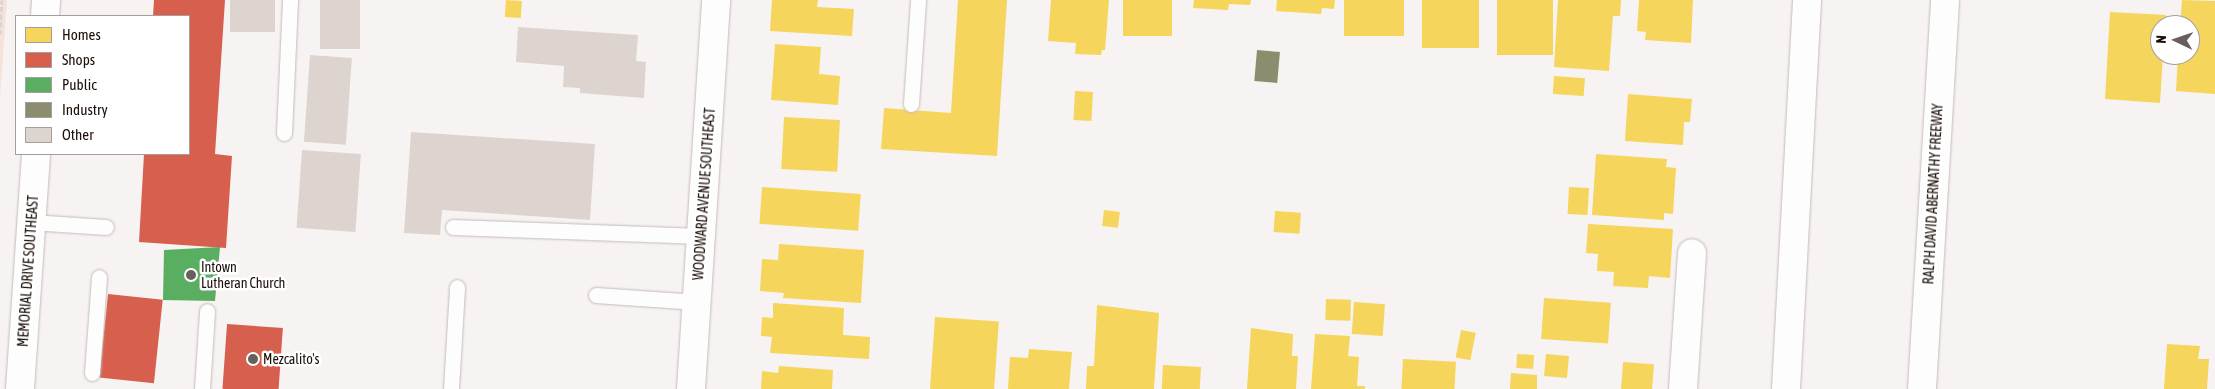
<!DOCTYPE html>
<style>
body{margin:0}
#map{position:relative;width:2215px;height:389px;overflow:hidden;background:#f7f3f2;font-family:"Asap Condensed",sans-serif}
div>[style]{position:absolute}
.green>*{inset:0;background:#f7e2d9}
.homes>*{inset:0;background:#f6d55c;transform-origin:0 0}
.shops>*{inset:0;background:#d6604d;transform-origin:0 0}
.public>*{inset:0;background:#5aae61}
.industry>*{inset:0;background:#8c8c6e;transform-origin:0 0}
.building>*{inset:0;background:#ddd4d0;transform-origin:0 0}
.path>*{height:3px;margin-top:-1.5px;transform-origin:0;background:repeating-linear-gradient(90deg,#d7d5d4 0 5px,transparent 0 7.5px)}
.roads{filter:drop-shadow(0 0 1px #c4bbb8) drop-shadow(0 0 1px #c4bbb8)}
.service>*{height:15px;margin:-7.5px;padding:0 7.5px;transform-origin:7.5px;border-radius:7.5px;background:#fefdfd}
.minor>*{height:28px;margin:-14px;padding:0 14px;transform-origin:14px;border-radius:14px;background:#fefdfd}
.primary>*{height:28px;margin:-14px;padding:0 14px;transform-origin:14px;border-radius:14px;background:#fefdfd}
.motorway>*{height:28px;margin:-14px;padding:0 14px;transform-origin:14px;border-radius:14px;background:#fefdfd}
.dots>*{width:14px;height:14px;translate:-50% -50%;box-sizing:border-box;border:2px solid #fff;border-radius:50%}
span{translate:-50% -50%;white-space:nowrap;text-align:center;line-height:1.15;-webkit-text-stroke:5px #fff;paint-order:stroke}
.street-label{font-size:14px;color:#1b0f09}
.poi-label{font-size:14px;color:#1b0f09}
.left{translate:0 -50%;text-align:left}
.legend{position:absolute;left:15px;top:15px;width:175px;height:140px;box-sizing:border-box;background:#fff;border:1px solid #a49f9d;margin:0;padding:6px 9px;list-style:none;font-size:15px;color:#1b0f09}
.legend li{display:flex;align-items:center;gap:10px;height:25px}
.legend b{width:25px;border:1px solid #a49f9d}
.north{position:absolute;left:2150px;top:15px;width:50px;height:50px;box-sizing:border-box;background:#fff;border:1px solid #a49f9d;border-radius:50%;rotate:273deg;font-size:14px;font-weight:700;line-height:20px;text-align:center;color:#1b0f09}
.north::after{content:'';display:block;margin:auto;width:18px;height:22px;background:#685f5b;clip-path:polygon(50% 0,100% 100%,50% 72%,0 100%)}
</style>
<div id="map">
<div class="green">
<i style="clip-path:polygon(0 0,7px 0,0 97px)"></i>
</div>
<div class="homes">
<i style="left:506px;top:0;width:16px;height:17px;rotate:4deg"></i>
<i style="clip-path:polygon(772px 0,818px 0,817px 7px,854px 9px,852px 36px,770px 31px)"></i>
<i style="clip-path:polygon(958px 0,1007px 0,997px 156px,881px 149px,884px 108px,951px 113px)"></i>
<i style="clip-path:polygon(1051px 0,1109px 0,1105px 50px,1102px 50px,1101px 55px,1075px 54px,1076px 43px,1048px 41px)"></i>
<i style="left:1123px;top:0;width:49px;height:36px"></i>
<i style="clip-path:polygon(1194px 0,1251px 0,1250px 5px,1229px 4px,1228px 10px,1193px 8px)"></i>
<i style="clip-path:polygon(1277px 0,1335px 0,1334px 9px,1322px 8px,1321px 14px,1276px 11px)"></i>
<i style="left:1344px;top:0;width:60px;height:36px"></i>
<i style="left:1422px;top:0;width:57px;height:48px"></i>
<i style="left:1497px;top:0;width:56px;height:55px"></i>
<i style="clip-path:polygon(1558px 0,1621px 0,1620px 16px,1613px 16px,1609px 71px,1554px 67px)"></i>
<i style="clip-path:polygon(1639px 0,1693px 0,1691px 43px,1645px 40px,1646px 32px,1637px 31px)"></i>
<i style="clip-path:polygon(2182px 0,2215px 1px,2215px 94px,2176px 91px,2178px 55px,2190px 55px,2190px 25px,2180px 25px)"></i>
<i style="clip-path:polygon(2110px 12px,2166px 15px,2165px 25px,2160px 25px,2160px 55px,2163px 55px,2160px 103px,2105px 99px)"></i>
<i style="clip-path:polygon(775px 44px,821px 47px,819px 74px,840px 76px,838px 105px,771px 100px)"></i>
<i style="left:1554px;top:76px;width:31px;height:18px;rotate:4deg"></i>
<i style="left:1075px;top:91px;width:18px;height:29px;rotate:3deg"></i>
<i style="clip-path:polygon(1628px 94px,1692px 99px,1690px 122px,1684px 122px,1683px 145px,1625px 141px)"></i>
<i style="left:784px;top:117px;width:56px;height:52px;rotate:3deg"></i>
<i style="clip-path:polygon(1596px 154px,1667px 159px,1666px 167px,1676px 168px,1673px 214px,1664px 213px,1664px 220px,1592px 215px)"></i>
<i style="left:762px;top:187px;width:99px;height:37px;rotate:4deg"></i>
<i style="left:1569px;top:187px;width:20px;height:27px;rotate:3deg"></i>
<i style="left:1104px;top:210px;width:16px;height:16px;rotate:7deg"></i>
<i style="left:1275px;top:211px;width:26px;height:21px;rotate:4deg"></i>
<i style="clip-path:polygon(1588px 224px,1673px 229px,1670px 278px,1649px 276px,1648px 288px,1613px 286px,1614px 272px,1597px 271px,1598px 254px,1586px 253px)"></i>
<i style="clip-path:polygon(779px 244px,864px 250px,861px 303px,783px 298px,784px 293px,760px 291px,762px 259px,778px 260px)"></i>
<i style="left:1544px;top:298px;width:67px;height:41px;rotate:4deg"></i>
<i style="left:1326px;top:299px;width:25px;height:21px;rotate:2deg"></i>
<i style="left:1354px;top:302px;width:31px;height:32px;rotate:4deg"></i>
<i style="clip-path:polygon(773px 303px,844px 308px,843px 335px,870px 337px,869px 359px,770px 353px,772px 337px,761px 336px,762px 317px,773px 318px)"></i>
<i style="clip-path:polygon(1097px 305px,1159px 313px,1154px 389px,1086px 389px,1087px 366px,1094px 366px)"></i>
<i style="left:935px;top:317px;width:64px;height:72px;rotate:4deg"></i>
<i style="clip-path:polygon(1251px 328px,1293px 334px,1292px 356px,1298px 356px,1296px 389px,1247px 389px)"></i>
<i style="left:1461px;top:330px;width:15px;height:28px;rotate:11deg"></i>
<i style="clip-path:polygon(1315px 334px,1350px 336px,1348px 356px,1359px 357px,1357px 386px,1365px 386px,1365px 389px,1311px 389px)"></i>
<i style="clip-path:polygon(2167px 344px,2200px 346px,2198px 359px,2209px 359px,2207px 389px,2164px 389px)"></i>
<i style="clip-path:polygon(1029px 349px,1072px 352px,1069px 389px,1008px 389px,1010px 357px,1028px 358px)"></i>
<i style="left:1517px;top:354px;width:17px;height:14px;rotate:3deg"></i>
<i style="left:1546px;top:354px;width:23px;height:22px;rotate:5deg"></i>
<i style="left:1403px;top:359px;width:53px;height:30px;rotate:3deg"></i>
<i style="left:1623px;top:362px;width:31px;height:27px;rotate:4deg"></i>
<i style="left:1163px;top:365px;width:38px;height:24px;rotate:3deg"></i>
<i style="clip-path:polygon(779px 366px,833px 370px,832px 389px,761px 389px,762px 371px,778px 373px)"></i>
<i style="clip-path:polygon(1511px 373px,1537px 375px,1537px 389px,1510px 389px)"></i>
</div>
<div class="shops">
<i style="clip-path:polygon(154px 0,225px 0,215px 154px,232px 156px,226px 248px,139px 242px,144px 154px,189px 154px,189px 16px,153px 16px)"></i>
<i style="left:108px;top:294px;width:55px;height:84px;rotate:6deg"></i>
<i style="left:227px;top:324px;width:56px;height:65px;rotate:4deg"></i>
</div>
<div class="public">
<i style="clip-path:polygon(220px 247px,215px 301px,163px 300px,164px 250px)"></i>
</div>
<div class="industry">
<i style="left:1257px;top:50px;width:23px;height:31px;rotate:5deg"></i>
</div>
<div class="building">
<i style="left:230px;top:0;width:45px;height:32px"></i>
<i style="left:320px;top:0;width:40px;height:49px"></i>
<i style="clip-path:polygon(518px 27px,638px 35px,636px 61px,646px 62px,644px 98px,580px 93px,580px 88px,563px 87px,564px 66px,516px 62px)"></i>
<i style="left:310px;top:55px;width:42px;height:87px;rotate:4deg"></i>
<i style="clip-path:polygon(411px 132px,595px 144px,590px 220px,442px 210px,440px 235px,404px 233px)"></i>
<i style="left:302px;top:150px;width:59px;height:78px;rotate:4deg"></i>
</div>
<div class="path">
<i style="left:0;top:34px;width:34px;rotate:-87deg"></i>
</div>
<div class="roads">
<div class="service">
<i style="left:911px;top:104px;width:104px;rotate:-86.1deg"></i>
<i style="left:284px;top:133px;width:133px;rotate:-87.4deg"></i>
<i style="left:31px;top:222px;width:75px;rotate:3.8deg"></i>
<i style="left:453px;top:227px;width:248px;rotate:2.1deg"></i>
<i style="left:596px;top:295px;width:101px;rotate:4deg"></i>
<i style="left:92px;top:373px;width:96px;rotate:-85.8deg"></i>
<i style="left:202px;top:389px;width:78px;rotate:-86.3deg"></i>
<i style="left:451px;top:389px;width:102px;rotate:-86.6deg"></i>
</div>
<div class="minor">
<i style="left:691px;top:389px;width:390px;rotate:-86.3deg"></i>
<i style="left:1683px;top:389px;width:136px;rotate:-86.2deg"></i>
</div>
<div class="primary">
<i style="left:45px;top:16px;width:16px;rotate:-86deg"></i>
<i style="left:20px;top:389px;width:236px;rotate:-86.1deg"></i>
</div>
<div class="motorway">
<i style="left:1786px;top:389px;width:390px;rotate:-86.9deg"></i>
<i style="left:1922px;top:389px;width:390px;rotate:-86.6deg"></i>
</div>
</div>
<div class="dots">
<i style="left:191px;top:275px;background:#685f5b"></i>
<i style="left:253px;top:359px;background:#685f5b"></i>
</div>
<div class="street-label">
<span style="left:704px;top:194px;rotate:-86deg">WOODWARD AVENUE SOUTHEAST</span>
<span style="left:1933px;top:194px;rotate:-87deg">RALPH DAVID ABERNATHY FREEWAY</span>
<span style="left:28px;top:271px;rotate:-86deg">MEMORIAL DRIVE SOUTHEAST</span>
</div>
<div class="poi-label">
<span class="left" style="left:201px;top:275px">Intown<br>Lutheran Church</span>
<span class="left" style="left:263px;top:359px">Mezcalito's</span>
</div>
<ul class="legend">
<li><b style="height:14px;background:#f6d55c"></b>Homes</li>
<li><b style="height:14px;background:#d6604d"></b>Shops</li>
<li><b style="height:14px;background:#5aae61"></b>Public</li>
<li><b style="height:14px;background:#8c8c6e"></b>Industry</li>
<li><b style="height:14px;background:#ddd4d0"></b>Other</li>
</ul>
<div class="north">N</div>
</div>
